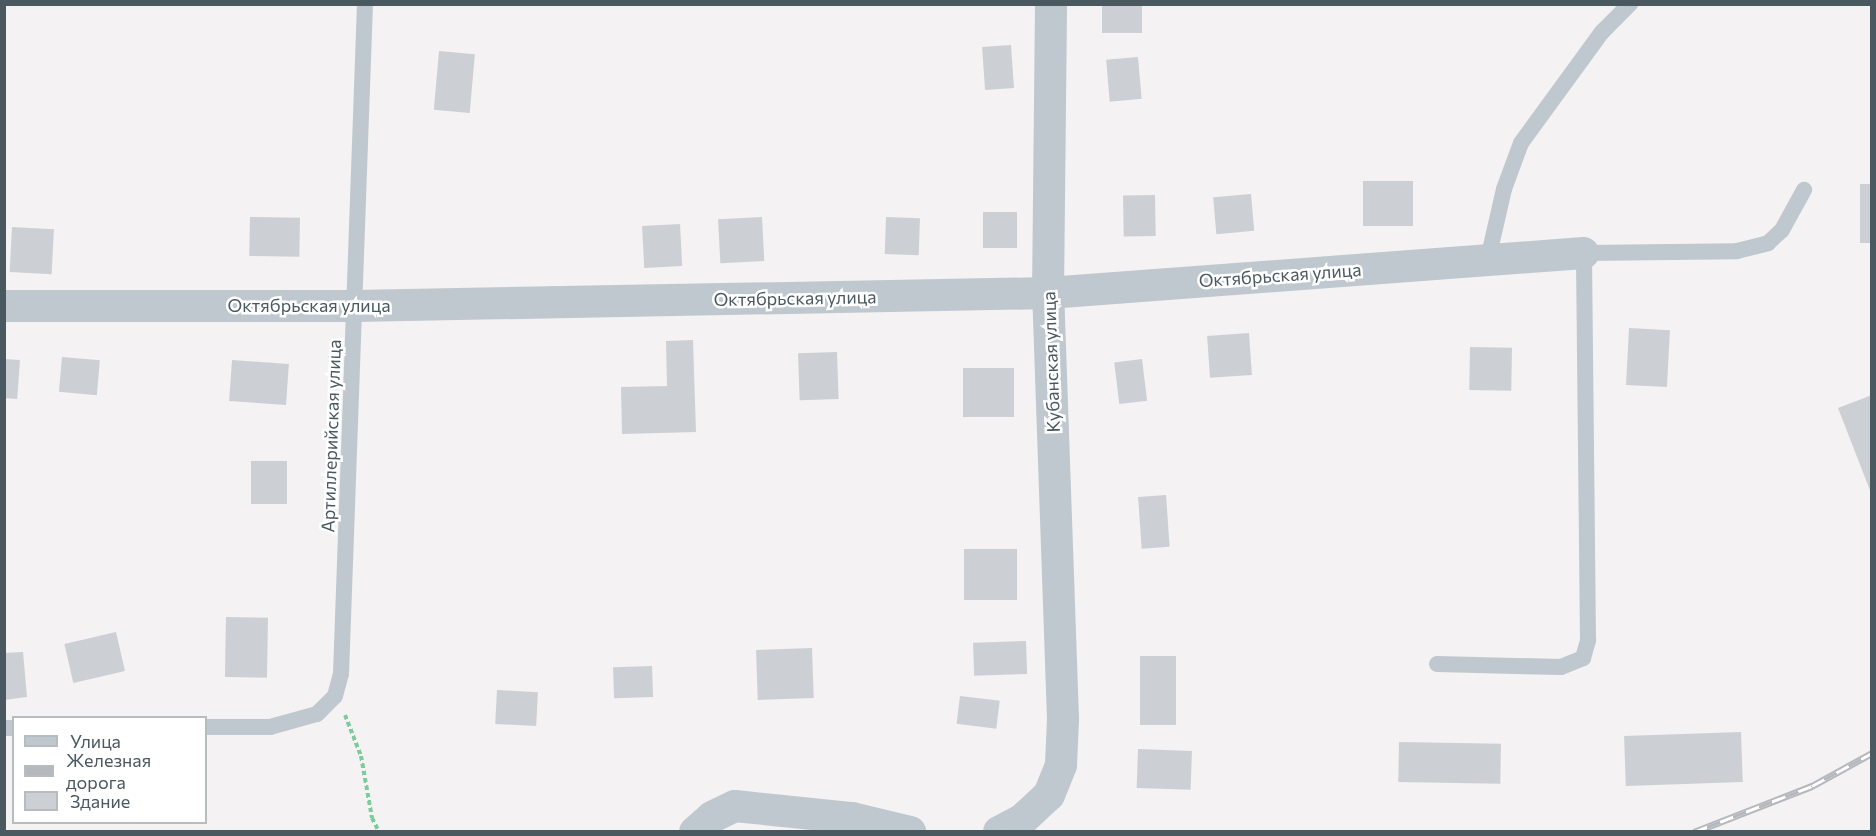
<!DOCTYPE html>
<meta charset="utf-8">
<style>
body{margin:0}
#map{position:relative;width:1876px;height:836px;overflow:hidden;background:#f4f2f2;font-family:Commissioner,sans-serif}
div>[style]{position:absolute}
.building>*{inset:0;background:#ccd0d4;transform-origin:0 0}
.path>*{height:4px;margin-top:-2px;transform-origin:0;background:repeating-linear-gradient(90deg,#7dcb9b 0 4.5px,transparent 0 7.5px)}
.service>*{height:16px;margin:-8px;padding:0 8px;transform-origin:8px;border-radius:8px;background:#bec8ce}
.minor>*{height:32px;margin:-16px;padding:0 16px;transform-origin:16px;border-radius:16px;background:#bec8ce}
.rail>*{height:7px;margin-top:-3.5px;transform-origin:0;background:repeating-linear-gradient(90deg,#fff 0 14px,#b5b8bc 0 28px);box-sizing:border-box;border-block:2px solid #b5b8bc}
span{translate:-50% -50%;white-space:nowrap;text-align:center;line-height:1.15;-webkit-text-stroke:5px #fff;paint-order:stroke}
.street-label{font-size:18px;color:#4a585f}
.frame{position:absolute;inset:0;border:6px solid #4a585f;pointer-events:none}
.legend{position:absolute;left:12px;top:716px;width:195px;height:108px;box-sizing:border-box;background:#fff;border:2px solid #b7bcbf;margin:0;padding:8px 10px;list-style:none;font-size:18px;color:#4a585f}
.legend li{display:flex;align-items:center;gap:12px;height:30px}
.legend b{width:30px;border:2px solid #b7bcbf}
</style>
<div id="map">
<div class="building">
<i style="left:1102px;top:5px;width:40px;height:28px"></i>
<i style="left:1011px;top:45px;width:43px;height:29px;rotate:86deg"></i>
<i style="left:439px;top:51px;width:36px;height:59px;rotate:5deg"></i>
<i style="left:1138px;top:57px;width:42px;height:32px;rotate:85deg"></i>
<i style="left:1363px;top:181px;width:50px;height:45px"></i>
<i style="left:1860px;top:184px;width:12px;height:59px"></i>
<i style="left:1251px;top:194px;width:37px;height:38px;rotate:85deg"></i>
<i style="left:1155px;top:195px;width:41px;height:32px;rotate:89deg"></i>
<i style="left:983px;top:212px;width:34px;height:36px"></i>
<i style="left:250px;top:217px;width:50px;height:39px;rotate:1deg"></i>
<i style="left:762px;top:217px;width:44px;height:44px;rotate:87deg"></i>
<i style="left:886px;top:217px;width:34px;height:37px;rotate:2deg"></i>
<i style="left:680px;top:224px;width:42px;height:38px;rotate:87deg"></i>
<i style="left:12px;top:227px;width:42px;height:45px;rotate:3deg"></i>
<i style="left:1629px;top:328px;width:41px;height:57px;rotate:3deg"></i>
<i style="left:1249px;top:333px;width:42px;height:42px;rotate:86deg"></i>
<i style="clip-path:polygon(693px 340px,696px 432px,622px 434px,621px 387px,667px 386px,666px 341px)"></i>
<i style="left:1470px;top:347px;width:42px;height:43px;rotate:1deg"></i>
<i style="left:837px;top:352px;width:47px;height:39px;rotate:88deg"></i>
<i style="left:62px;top:357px;width:38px;height:35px;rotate:5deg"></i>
<i style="left:4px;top:359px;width:16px;height:39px;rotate:4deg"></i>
<i style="left:1142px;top:359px;width:42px;height:28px;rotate:83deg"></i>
<i style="left:232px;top:360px;width:57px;height:41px;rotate:4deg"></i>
<i style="left:963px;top:368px;width:51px;height:49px"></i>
<i style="clip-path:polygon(1872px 395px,1872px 493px,1871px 493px,1838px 408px)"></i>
<i style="left:251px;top:461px;width:36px;height:43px"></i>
<i style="left:1166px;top:495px;width:52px;height:28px;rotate:86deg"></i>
<i style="left:964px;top:549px;width:53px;height:51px"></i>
<i style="left:226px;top:617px;width:42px;height:60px;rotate:1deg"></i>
<i style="left:116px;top:632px;width:40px;height:53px;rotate:77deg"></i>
<i style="left:1026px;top:641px;width:33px;height:53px;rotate:88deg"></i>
<i style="left:812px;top:648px;width:50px;height:56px;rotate:88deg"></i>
<i style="clip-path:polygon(23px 652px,27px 697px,4px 700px,4px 653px)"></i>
<i style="left:1140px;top:656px;width:36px;height:69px"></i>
<i style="left:652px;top:666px;width:31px;height:39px;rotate:88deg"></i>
<i style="left:497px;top:690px;width:41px;height:34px;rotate:3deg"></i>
<i style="left:960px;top:696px;width:40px;height:28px;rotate:7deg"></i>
<i style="left:1741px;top:732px;width:50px;height:117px;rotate:88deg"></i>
<i style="left:1399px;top:742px;width:102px;height:40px;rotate:1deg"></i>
<i style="left:1138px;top:749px;width:54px;height:39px;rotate:2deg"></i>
</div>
<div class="path">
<i style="left:345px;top:715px;width:44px;rotate:68.7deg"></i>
<i style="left:361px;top:756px;width:63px;rotate:79.9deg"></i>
<i style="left:372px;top:818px;width:16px;rotate:63deg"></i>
</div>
<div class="service">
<i style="left:1488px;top:259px;width:72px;rotate:-77.1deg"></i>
<i style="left:1504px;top:189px;width:49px;rotate:-69.7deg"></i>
<i style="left:1521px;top:143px;width:137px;rotate:-53.9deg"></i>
<i style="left:1602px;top:32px;width:40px;rotate:-45deg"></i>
<i style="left:1437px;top:664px;width:124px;rotate:1.4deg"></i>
<i style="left:1561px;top:667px;width:24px;rotate:-22deg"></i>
<i style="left:1583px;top:658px;width:19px;rotate:-74deg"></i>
<i style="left:1588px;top:640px;width:387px;rotate:-90.6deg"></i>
<i style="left:1584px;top:253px;width:153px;rotate:-0.7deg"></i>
<i style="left:1737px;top:251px;width:32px;rotate:-14deg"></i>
<i style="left:1768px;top:243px;width:19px;rotate:-43deg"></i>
<i style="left:1782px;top:230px;width:46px;rotate:-61.2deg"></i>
<i style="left:206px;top:727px;width:64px"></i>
<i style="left:270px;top:727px;width:49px;rotate:-15.5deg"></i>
<i style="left:317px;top:714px;width:25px;rotate:-45deg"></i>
<i style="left:335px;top:696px;width:23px;rotate:-75deg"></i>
<i style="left:341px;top:674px;width:670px;rotate:-87.95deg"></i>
<i style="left:4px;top:728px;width:10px"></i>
</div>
<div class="minor">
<i style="left:4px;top:306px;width:350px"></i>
<i style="left:354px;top:306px;width:694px;rotate:-1.07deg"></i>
<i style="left:1048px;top:293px;width:537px;rotate:-4.27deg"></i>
<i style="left:695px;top:832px;width:23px;rotate:-41deg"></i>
<i style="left:712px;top:817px;width:25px;rotate:-26deg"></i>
<i style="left:735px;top:806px;width:118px;rotate:5.9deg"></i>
<i style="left:852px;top:818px;width:60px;rotate:13.6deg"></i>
<i style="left:999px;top:832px;width:27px;rotate:-28deg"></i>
<i style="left:1023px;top:819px;width:35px;rotate:-43deg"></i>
<i style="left:1049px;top:795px;width:32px;rotate:-68deg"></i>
<i style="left:1061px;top:765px;width:46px;rotate:-87.5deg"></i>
<i style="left:1063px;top:719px;width:426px;rotate:-92deg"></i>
<i style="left:1048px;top:293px;width:289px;rotate:-89.4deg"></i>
</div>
<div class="rail">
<i style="left:1694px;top:832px;width:127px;rotate:-21.3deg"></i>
<i style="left:1812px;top:786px;width:68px;rotate:-28.8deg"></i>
</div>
<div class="street-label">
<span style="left:1280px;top:275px;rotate:-4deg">Октябрьская улица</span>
<span style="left:795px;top:298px;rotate:-1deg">Октябрьская улица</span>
<span style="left:309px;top:305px">Октябрьская улица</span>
<span style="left:1051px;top:362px;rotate:-92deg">Кубанская улица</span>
<span style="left:331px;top:436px;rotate:-88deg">Артиллерийская улица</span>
</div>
<div class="frame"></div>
<ul class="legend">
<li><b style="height:8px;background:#bec8ce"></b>Улица</li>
<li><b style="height:8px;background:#b5b8bc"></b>Железная дорога</li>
<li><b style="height:16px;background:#ccd0d4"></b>Здание</li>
</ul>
</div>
